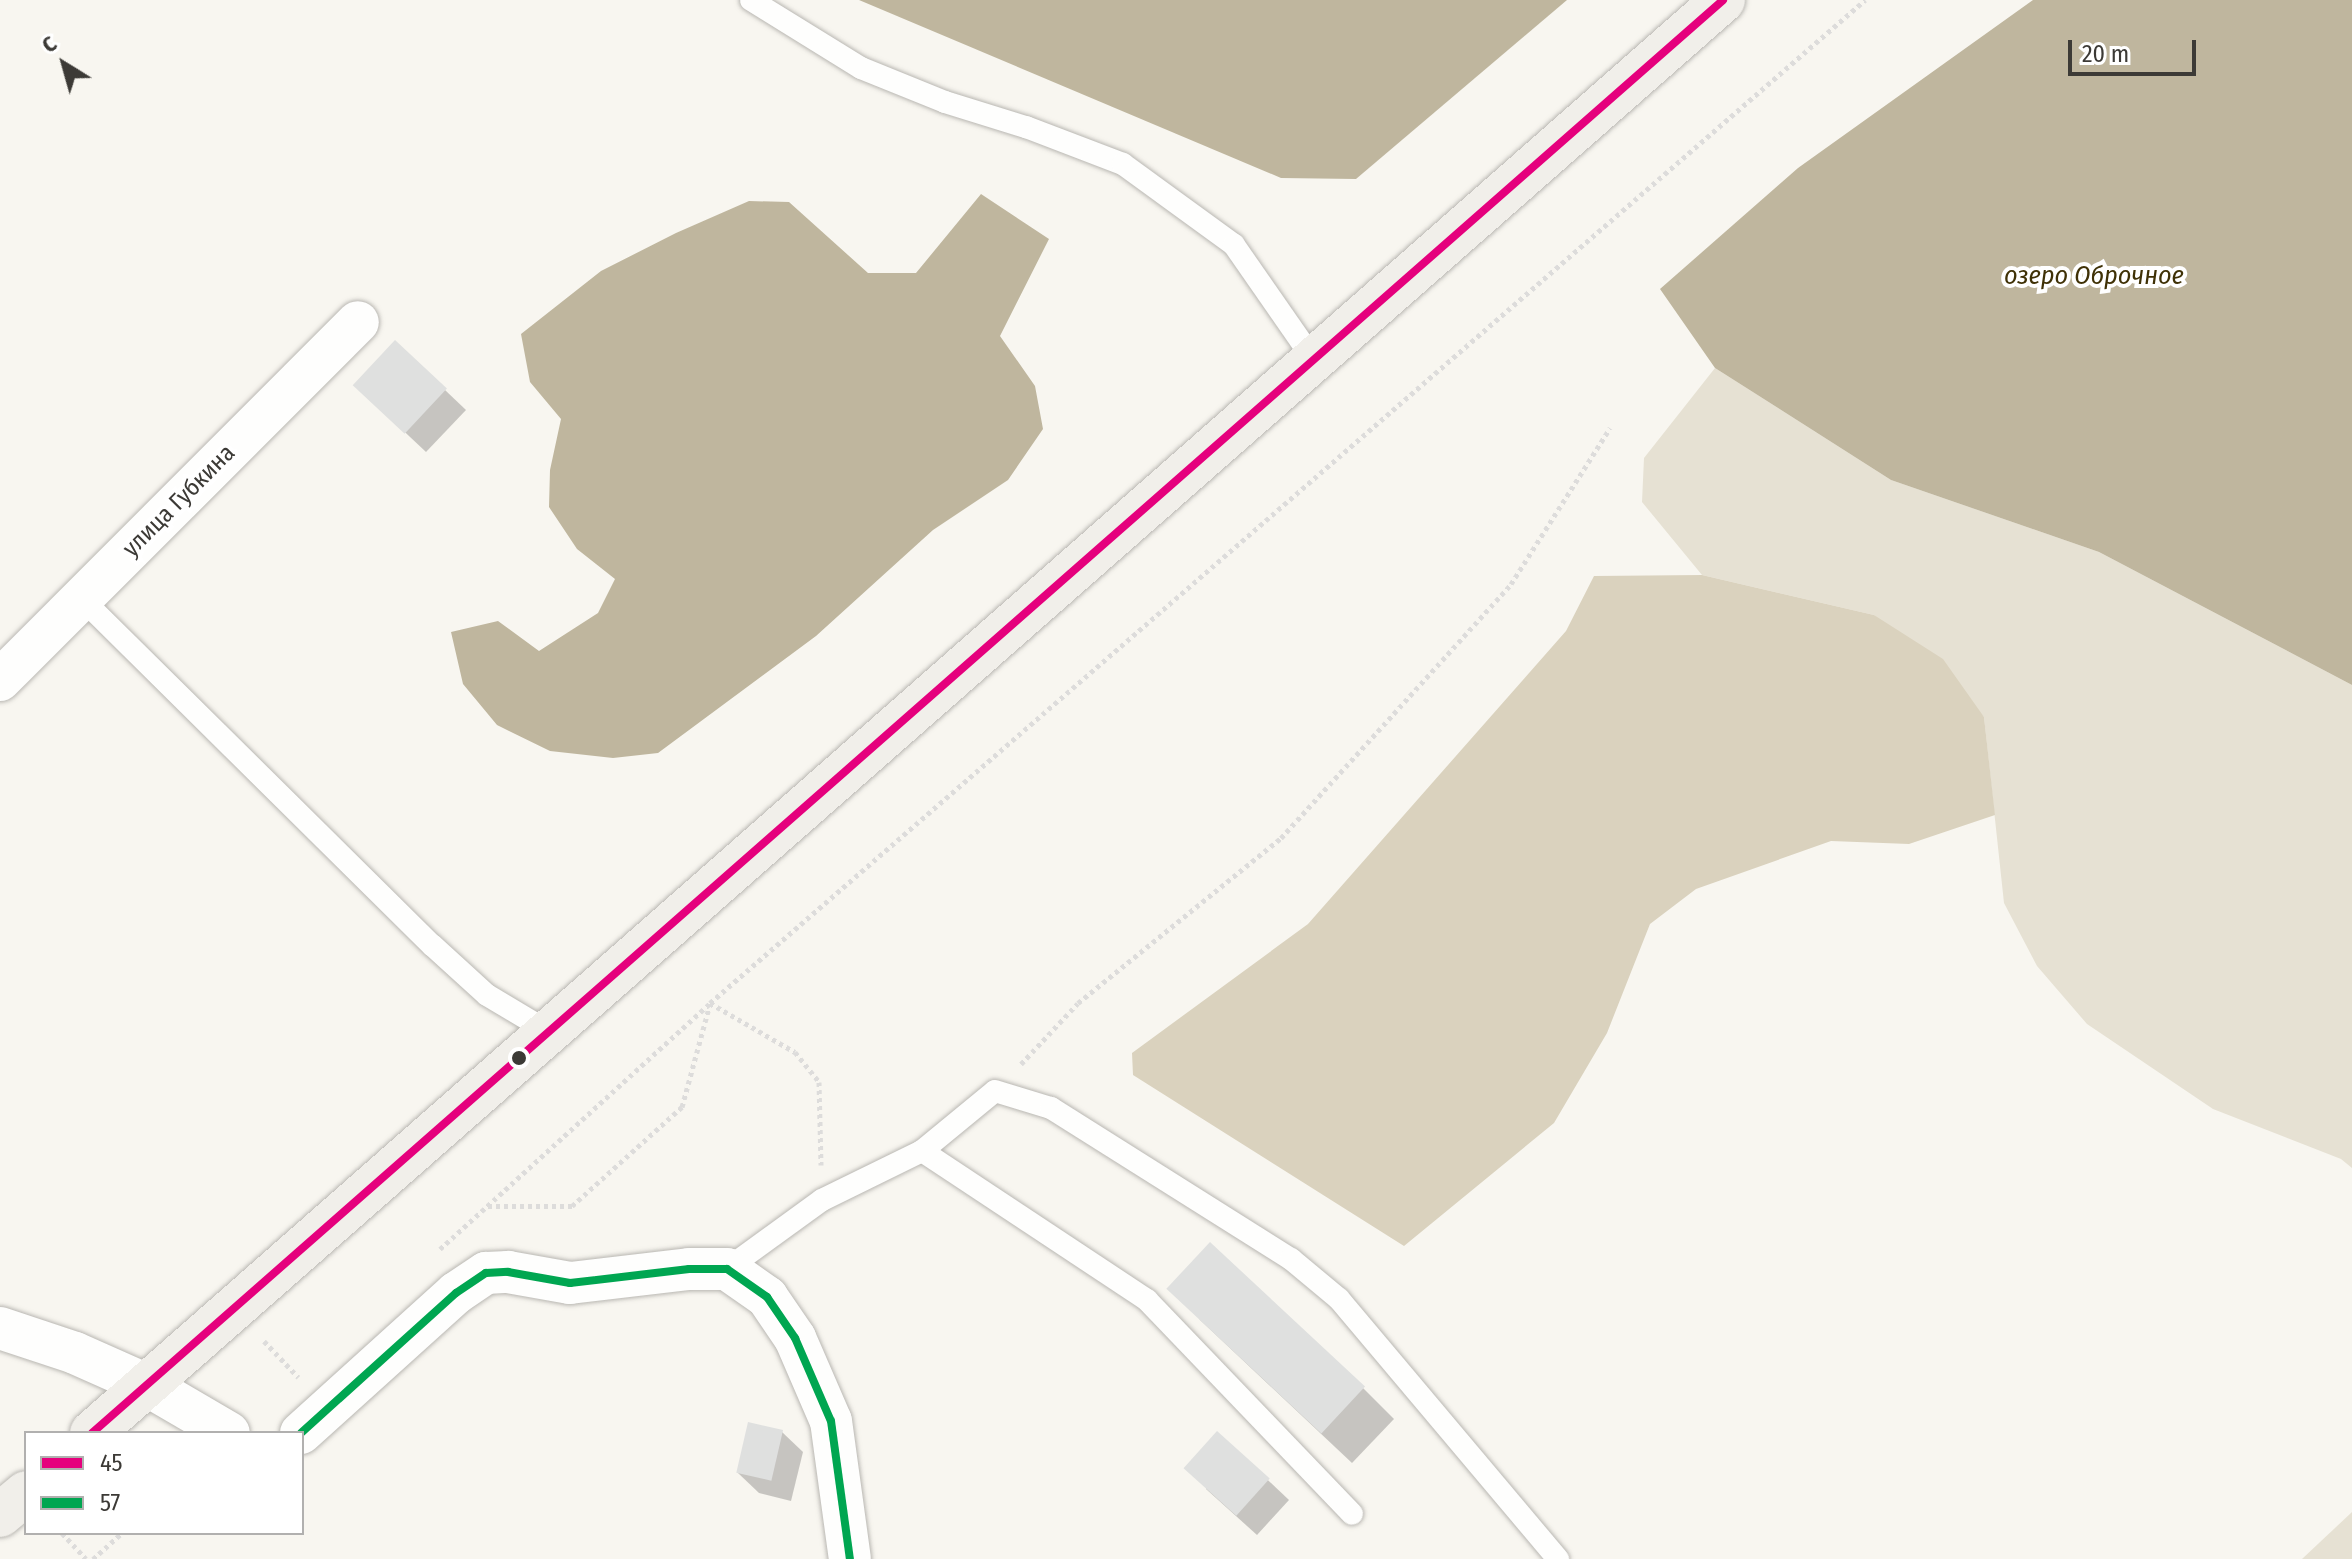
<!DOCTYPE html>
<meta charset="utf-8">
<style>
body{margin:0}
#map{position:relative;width:2352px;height:1559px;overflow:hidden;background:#f8f6f0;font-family:"Fira Sans Condensed",sans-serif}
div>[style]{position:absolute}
.green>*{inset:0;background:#e6e1d3}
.forest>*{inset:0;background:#dad2be}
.water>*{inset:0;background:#bfb69e}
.shadow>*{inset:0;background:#0003}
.building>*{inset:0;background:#dfe0df;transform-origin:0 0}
.path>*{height:5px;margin-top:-2.5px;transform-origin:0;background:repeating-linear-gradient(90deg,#dddcdb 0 4px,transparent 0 8px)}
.roads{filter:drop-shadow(0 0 2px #b9b7b2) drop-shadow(0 0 2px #b9b7b2)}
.service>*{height:22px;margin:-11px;padding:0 11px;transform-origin:11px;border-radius:11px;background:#fefefd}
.minor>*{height:42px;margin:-21px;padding:0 21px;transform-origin:21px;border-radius:21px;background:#fefefd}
.secondary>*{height:44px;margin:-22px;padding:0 22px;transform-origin:22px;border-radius:22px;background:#f1efea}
.bus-1>*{height:8px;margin:-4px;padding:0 4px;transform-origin:4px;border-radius:4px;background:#e5007d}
.bus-2>*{height:8px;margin:-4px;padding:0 4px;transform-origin:4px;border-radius:4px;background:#00a651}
.dots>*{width:22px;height:22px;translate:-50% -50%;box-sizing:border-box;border:4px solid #fff;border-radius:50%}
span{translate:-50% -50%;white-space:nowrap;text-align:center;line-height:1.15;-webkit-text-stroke:8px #fff;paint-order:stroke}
.street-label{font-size:24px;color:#3c3a36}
.water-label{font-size:26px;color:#3f3106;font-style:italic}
.legend{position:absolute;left:24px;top:1431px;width:280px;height:104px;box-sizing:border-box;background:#fff;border:2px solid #b1b0af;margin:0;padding:10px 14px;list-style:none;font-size:24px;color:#3c3a36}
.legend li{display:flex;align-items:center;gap:16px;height:40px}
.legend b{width:40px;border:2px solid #b1b0af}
.north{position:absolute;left:24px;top:24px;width:80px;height:80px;-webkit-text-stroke:6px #fff;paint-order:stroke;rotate:323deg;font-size:22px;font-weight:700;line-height:32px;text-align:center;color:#3c3a36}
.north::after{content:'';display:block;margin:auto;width:28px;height:36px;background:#3c3a36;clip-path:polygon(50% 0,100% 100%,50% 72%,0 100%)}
.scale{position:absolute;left:2068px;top:40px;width:128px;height:36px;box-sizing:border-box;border:4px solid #3c3a36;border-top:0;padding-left:10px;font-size:24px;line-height:28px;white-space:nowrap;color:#3c3a36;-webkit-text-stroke:6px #fff;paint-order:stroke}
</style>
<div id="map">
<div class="green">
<i style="clip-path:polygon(1715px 368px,1891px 480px,2099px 552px,2352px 685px,2352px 1168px,2341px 1159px,2213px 1109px,2087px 1024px,2037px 966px,2004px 903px,1984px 717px,1874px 615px,1702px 575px,1642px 502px,1644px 458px)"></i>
<i style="clip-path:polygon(2352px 1512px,2352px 1559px,2302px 1559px)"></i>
</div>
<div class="forest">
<i style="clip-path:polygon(1702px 575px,1874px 615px,1943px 659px,1984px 717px,1995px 815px,1909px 844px,1831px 841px,1696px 889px,1650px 924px,1607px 1033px,1554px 1123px,1404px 1246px,1133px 1075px,1132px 1053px,1308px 924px,1566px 631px,1594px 576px)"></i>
</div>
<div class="water">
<i style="clip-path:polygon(859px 0,1567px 0,1356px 179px,1281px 178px)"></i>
<i style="clip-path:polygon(2033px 0,2352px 0,2352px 685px,2099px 552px,1891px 480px,1715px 368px,1660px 289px,1798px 168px)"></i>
<i style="clip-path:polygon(981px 194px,1049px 239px,1000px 336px,1035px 386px,1043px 429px,1008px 480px,933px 530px,816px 636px,658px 753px,613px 758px,550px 751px,497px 725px,463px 684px,451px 632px,498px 621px,539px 651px,598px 613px,615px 579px,577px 549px,549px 507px,550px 470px,561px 419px,530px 382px,521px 334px,601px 271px,676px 233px,749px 201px,789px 202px,868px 273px,916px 273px)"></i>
</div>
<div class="shadow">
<i style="clip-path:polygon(445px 390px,466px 410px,426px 452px,376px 405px)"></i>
<i style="clip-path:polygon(1199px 1319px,1363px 1388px,1394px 1419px,1352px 1463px)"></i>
<i style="clip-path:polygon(782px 1432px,803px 1452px,791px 1501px,759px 1493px,738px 1473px)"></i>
<i style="clip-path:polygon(1218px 1433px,1289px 1500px,1257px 1535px,1206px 1489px)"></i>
</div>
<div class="building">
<i style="left:395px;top:340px;width:71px;height:62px;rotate:43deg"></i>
<i style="left:1210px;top:1242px;width:212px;height:64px;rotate:43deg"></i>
<i style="left:748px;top:1422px;width:36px;height:52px;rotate:13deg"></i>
<i style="left:1217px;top:1431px;width:71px;height:50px;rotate:42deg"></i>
</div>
<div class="path">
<i style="left:710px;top:1003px;width:98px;rotate:30deg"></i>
<i style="left:795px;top:1052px;width:38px;rotate:51deg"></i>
<i style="left:819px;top:1082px;width:83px;rotate:88.6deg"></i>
<i style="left:1021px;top:1064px;width:83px;rotate:-46.9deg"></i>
<i style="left:1078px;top:1003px;width:262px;rotate:-39.1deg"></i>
<i style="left:1281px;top:838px;width:343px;rotate:-47.8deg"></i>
<i style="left:1511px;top:584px;width:185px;rotate:-57.6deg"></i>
<i style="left:488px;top:1206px;width:84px"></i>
<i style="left:572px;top:1206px;width:148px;rotate:-42deg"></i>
<i style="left:682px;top:1107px;width:107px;rotate:-74.8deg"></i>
<i style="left:440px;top:1249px;width:365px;rotate:-42.3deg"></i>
<i style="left:710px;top:1003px;width:1530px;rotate:-40.97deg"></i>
<i style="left:264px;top:1341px;width:50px;rotate:46.6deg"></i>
<i style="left:62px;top:1533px;width:35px;rotate:47deg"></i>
<i style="left:93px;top:1559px;width:39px;rotate:-42deg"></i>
</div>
<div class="roads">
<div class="service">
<i style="left:751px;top:0;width:129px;rotate:31.7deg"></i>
<i style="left:861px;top:68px;width:91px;rotate:22deg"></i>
<i style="left:945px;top:102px;width:85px;rotate:17.2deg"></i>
<i style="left:1026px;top:127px;width:104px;rotate:20.9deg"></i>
<i style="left:1123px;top:164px;width:137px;rotate:36.1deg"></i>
<i style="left:1234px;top:245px;width:140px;rotate:55.2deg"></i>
<i style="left:81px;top:598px;width:494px;rotate:44.7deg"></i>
<i style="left:432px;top:945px;width:74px;rotate:42.3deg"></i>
<i style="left:487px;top:995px;width:72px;rotate:30.8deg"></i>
<i style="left:922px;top:1151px;width:270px;rotate:33.5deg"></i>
<i style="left:1147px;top:1300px;width:296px;rotate:46.2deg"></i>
<i style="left:727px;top:1269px;width:117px;rotate:-36deg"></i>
<i style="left:822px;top:1200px;width:111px;rotate:-26.1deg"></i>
<i style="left:922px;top:1151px;width:94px;rotate:-39.4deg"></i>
<i style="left:995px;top:1091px;width:59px;rotate:16.9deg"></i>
<i style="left:1051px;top:1108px;width:284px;rotate:32.2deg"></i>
<i style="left:1291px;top:1259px;width:62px;rotate:39.8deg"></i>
<i style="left:1339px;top:1299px;width:340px;rotate:49.9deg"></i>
</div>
<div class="minor">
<i style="left:0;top:680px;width:506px;rotate:-45deg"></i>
<i style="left:0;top:1328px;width:79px;rotate:18.4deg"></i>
<i style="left:75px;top:1353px;width:77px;rotate:23.9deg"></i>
<i style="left:145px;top:1384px;width:97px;rotate:30.3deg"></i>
<i style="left:301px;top:1433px;width:209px;rotate:-42.1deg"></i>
<i style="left:456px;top:1293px;width:36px;rotate:-34deg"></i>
<i style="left:486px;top:1273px;width:22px;rotate:-3deg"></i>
<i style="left:508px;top:1272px;width:63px;rotate:10.1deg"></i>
<i style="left:570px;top:1283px;width:120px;rotate:-6.7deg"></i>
<i style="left:689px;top:1269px;width:38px"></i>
<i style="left:727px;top:1269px;width:49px;rotate:35deg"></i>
<i style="left:767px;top:1297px;width:50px;rotate:55.7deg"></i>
<i style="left:795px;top:1338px;width:90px;rotate:66.6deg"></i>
<i style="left:831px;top:1421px;width:139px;rotate:82.2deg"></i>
</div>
<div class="secondary">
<i style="left:92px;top:1433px;width:2171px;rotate:-41.3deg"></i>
<i style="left:0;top:1515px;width:34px;rotate:-40deg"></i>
</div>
</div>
<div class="bus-1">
<i style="left:92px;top:1433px;width:2171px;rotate:-41.3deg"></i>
</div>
<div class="bus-2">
<i style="left:301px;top:1433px;width:209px;rotate:-42.1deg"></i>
<i style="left:456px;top:1293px;width:36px;rotate:-34deg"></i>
<i style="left:486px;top:1273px;width:22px;rotate:-3deg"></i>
<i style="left:508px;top:1272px;width:63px;rotate:10.1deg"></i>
<i style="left:570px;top:1283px;width:120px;rotate:-6.7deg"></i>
<i style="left:689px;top:1269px;width:38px"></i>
<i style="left:727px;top:1269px;width:49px;rotate:35deg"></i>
<i style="left:767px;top:1297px;width:50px;rotate:55.7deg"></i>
<i style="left:795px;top:1338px;width:90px;rotate:66.6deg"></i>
<i style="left:831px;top:1421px;width:139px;rotate:82.2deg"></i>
</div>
<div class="dots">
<i style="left:519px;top:1058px;background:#3c3a36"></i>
</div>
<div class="street-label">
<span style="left:179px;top:501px;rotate:-45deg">улица Губкина</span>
</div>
<div class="water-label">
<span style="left:2094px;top:276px">озеро Оброчное</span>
</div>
<ul class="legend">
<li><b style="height:10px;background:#e5007d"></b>45</li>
<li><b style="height:10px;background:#00a651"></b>57</li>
</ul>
<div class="north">С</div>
<div class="scale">20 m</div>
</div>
